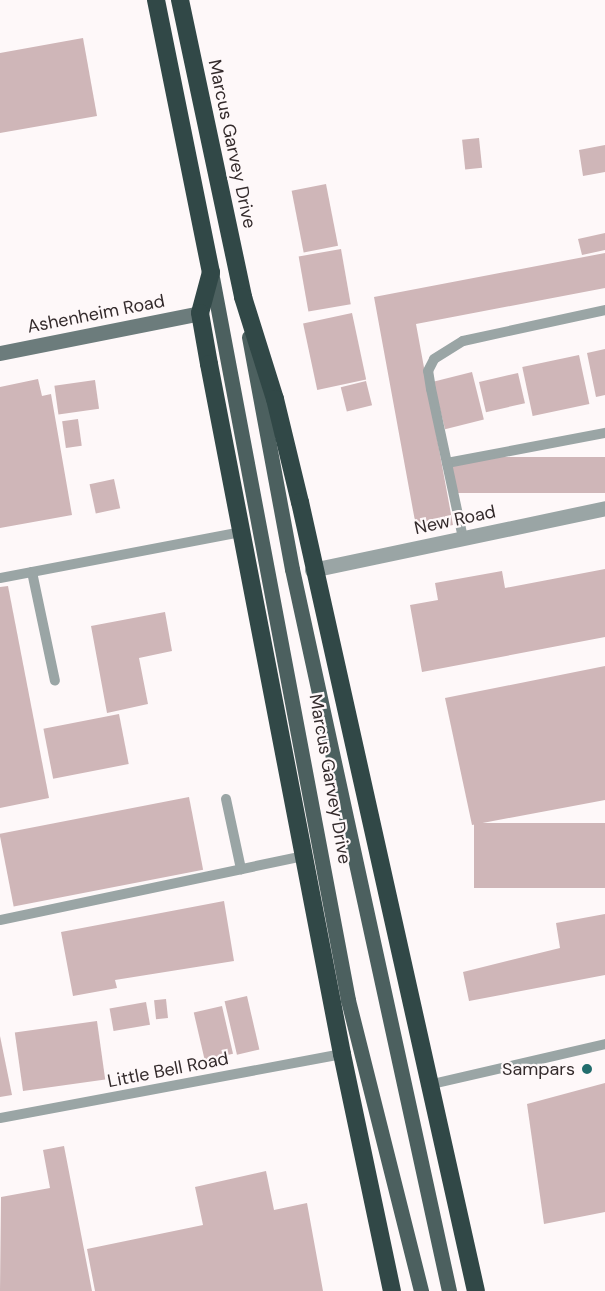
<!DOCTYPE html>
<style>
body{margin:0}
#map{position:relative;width:605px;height:1291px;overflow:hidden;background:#fef8f9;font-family:"DM Sans",sans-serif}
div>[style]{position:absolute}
.building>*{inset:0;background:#cfb6b8;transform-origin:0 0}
.lane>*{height:10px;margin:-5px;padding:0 5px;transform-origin:5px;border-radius:5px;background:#9aa5a5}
.street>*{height:15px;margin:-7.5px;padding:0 7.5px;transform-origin:7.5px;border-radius:7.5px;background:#9aa5a5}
.secondary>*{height:15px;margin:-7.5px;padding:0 7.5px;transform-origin:7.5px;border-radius:7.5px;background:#6c7c7c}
.primary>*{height:15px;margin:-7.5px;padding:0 7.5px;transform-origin:7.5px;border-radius:7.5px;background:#4c605f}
.highway>*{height:18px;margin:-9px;padding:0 9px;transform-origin:9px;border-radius:9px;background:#314847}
.dots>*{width:16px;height:16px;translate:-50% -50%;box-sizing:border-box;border:3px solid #fef8f9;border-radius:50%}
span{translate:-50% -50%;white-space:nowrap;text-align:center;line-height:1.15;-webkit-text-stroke:4.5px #fef8f9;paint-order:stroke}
.street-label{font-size:18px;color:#342b2c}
.poi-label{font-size:18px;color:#342b2c}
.right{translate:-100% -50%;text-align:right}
</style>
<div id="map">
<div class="building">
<i style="clip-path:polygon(83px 38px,97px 116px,0 133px,0 53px)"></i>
<i style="left:479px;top:138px;width:30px;height:17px;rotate:84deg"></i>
<i style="clip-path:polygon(605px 145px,605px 172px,583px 176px,579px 150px)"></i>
<i style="left:326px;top:184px;width:63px;height:35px;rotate:79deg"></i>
<i style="clip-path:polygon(605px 233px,605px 250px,582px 255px,578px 239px)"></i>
<i style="left:341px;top:249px;width:56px;height:43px;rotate:80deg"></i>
<i style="clip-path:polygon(605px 253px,605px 288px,416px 324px,453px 525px,417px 532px,374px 297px)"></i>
<i style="left:352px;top:313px;width:68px;height:50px;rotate:78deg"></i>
<i style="clip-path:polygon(605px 349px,605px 395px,596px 397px,587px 353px)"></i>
<i style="left:579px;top:355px;width:50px;height:58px;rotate:78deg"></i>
<i style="left:472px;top:372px;width:49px;height:40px;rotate:76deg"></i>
<i style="left:518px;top:373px;width:31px;height:40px;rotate:77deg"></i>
<i style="clip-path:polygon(38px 379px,42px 396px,51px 394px,72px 515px,0 528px,0 387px)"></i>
<i style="left:95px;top:380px;width:29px;height:41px;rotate:82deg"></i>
<i style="left:366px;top:381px;width:25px;height:26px;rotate:76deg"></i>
<i style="left:78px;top:419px;width:27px;height:16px;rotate:82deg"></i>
<i style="left:605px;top:457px;width:36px;height:153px;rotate:90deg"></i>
<i style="left:114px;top:479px;width:30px;height:25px;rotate:78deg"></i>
<i style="clip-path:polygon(605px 569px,605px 637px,422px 672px,410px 605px,438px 600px,435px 583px,502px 571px,505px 588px)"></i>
<i style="clip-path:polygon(8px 586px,49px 798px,0 808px,0 587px)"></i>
<i style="clip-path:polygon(165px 612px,172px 651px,139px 658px,148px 704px,107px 713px,91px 626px)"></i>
<i style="clip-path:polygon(605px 666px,605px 800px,472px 825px,445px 698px)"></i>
<i style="left:119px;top:714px;width:51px;height:77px;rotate:79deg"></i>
<i style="left:189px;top:797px;width:74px;height:193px;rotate:79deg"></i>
<i style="left:605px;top:823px;width:65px;height:131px;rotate:90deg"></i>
<i style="clip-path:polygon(224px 901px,234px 961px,115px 980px,117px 988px,73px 996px,61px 932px)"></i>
<i style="clip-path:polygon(605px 914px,605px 975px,469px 1001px,463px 972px,560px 948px,556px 923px)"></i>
<i style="left:247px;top:996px;width:55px;height:23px;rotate:77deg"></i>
<i style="left:166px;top:999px;width:19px;height:12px;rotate:84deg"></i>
<i style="left:146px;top:1002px;width:23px;height:37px;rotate:80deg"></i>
<i style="left:222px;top:1006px;width:49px;height:29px;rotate:77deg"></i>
<i style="left:97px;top:1021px;width:59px;height:83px;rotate:82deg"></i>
<i style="clip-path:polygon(0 1036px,12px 1095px,0 1097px)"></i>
<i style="clip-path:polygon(605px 1083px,605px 1212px,544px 1224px,527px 1104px)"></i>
<i style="clip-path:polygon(64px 1146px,92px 1291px,0 1291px,1px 1197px,50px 1188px,43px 1150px)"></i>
<i style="clip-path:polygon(266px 1171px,274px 1210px,307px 1203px,323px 1291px,95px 1291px,87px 1249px,203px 1225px,195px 1187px)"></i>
</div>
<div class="lane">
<i style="left:447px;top:463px;width:161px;rotate:-10.8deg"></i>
<i style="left:463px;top:538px;width:152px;rotate:-102.1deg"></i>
<i style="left:431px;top:389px;width:18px;rotate:-99deg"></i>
<i style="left:428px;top:371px;width:13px;rotate:-63deg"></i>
<i style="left:434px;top:359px;width:34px;rotate:-32deg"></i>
<i style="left:463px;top:341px;width:145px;rotate:-12.3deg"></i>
<i style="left:32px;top:572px;width:111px;rotate:78.1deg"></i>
<i style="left:0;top:578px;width:245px;rotate:-10.8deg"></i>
<i style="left:226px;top:799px;width:72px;rotate:77.9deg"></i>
<i style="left:0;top:920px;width:311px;rotate:-11.9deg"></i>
<i style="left:428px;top:1085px;width:182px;rotate:-13deg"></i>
<i style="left:0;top:1118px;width:348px;rotate:-10.6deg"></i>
</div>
<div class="street">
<i style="left:312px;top:570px;width:299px;rotate:-11.9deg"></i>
</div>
<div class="secondary">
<i style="left:0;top:353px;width:204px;rotate:-11.3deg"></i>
</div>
<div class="primary">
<i style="left:211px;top:272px;width:741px;rotate:79.34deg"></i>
<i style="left:348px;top:1000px;width:300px;rotate:75.9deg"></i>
<i style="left:249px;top:337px;width:236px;rotate:79.5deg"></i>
<i style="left:292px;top:569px;width:739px;rotate:77.73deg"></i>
</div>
<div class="highway">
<i style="left:156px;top:0;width:278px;rotate:78.6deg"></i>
<i style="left:211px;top:272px;width:42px;rotate:105deg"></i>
<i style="left:200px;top:313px;width:52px;rotate:80deg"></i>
<i style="left:209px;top:364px;width:703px;rotate:79.09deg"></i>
<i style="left:342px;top:1054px;width:242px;rotate:78.1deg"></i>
<i style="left:180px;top:0;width:304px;rotate:78deg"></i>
<i style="left:243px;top:297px;width:107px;rotate:72.6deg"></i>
<i style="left:275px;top:399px;width:106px;rotate:76.4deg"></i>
<i style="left:300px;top:502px;width:808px;rotate:77.43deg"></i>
</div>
<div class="dots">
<i style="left:587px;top:1069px;background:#226d6d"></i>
</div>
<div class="street-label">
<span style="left:232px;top:144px;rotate:78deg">Marcus Garvey Drive</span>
<span style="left:96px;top:314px;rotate:-11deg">Ashenheim Road</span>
<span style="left:455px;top:520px;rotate:-12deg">New Road</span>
<span style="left:330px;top:779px;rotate:80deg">Marcus Garvey Drive</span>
<span style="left:168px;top:1070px;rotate:-11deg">Little Bell Road</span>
</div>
<div class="poi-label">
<span class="right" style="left:575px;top:1069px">Sampars</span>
</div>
</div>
